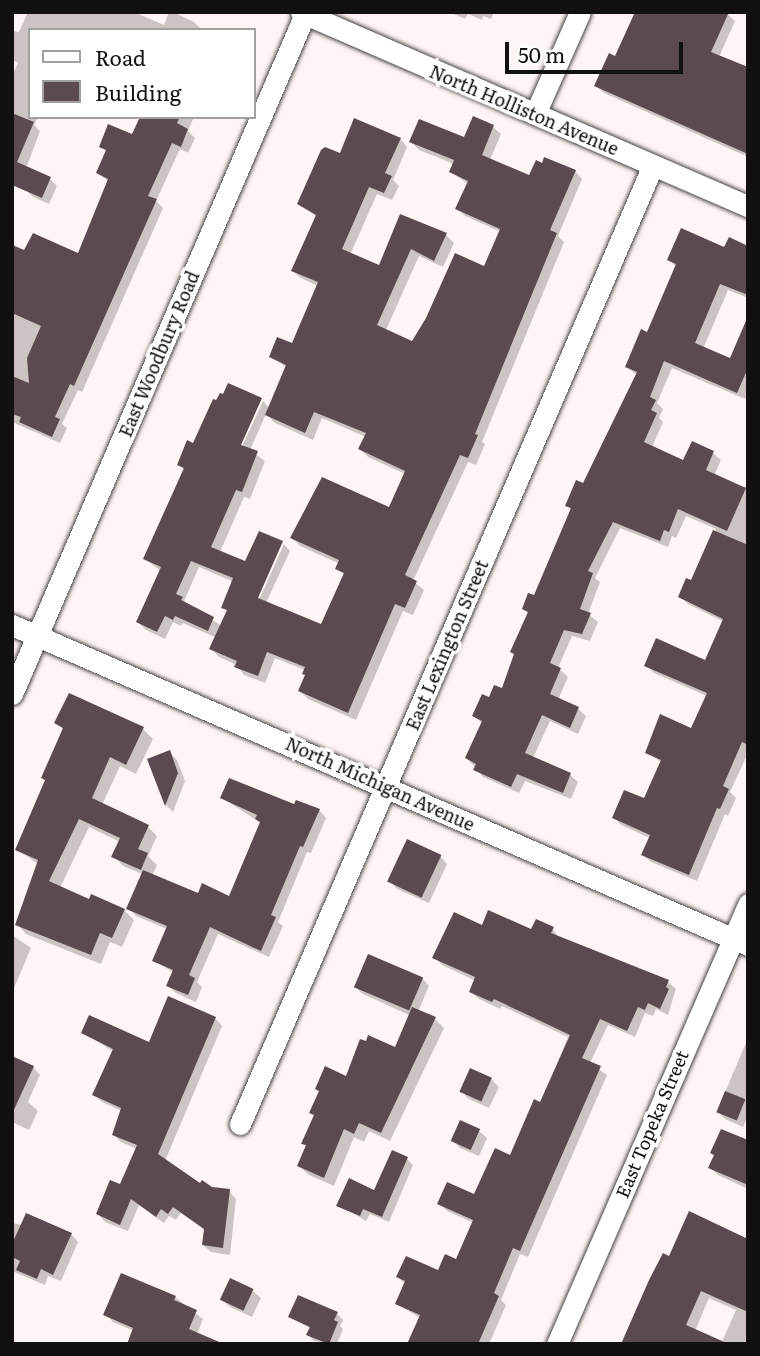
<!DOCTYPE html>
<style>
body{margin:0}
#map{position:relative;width:760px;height:1356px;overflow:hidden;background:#fff5f4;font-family:Literata,serif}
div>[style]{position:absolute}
.shadow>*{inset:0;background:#0003}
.building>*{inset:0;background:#5b4b50;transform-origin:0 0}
.roads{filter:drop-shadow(0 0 2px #444) drop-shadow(0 0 2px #444)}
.street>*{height:21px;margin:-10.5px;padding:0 10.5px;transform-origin:10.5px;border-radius:10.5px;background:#fff}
span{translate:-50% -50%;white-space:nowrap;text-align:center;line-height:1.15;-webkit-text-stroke:7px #fff;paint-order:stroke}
.street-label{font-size:18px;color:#111}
.frame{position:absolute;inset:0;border:14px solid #111;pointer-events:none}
.legend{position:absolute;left:28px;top:28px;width:228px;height:91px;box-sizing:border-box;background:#fff;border:2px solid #a0a0a0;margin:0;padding:9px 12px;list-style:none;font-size:21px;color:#111}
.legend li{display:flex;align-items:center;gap:14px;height:35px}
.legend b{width:35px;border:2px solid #a0a0a0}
.scale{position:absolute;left:505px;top:42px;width:178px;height:32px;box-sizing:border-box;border:4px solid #111;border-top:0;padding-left:9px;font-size:21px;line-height:24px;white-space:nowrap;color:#111;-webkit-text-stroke:5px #fff;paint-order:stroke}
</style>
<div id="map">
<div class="shadow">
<i style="clip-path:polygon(28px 12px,134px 12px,164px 25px,169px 12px,173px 12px,194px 22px,201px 29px,30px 30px,30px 117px,38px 117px,34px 125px,40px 131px,21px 182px,12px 178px,12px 75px,18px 63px,12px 60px,12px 31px,19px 32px)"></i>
<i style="clip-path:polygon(494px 12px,491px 19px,483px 16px,482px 20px,468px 14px,465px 19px,449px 12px)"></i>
<i style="clip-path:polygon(727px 14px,735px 21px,719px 57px,748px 69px,748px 157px,604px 93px,596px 86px,616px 58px)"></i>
<i style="clip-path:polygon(142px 117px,194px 117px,188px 131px,195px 138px,188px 153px,180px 149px,156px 201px,163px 208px,82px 392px,78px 390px,62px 424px,67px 428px,60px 443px,12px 422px,12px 244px,26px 251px,79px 256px,109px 182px,98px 173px,107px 152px,101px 146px,133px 136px)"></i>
<i style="clip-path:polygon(evenodd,474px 118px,493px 127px,501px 134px,490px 160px,530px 177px,537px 162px,543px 165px,545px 159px,575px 171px,582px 179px,558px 236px,564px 242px,482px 442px,485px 444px,476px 465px,468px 462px,413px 581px,424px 590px,413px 615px,403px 611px,356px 720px,308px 699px,300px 691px,307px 676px,305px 670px,275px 658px,265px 683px,244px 675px,237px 665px,219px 657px,212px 649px,217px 638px,183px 623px,181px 626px,173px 622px,165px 639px,146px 630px,138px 622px,161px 571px,145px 559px,185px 471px,179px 465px,188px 442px,194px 445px,213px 401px,217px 403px,221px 395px,223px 397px,229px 385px,262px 401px,259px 401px,236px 452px,239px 453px,263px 401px,270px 409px,287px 368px,271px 356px,278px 339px,293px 346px,318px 286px,301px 278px,293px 271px,317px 217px,299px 203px,322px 151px,325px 149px,341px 155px,355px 120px,400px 139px,407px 147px,393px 180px,399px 186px,392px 200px,377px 194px,350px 255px,380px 267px,401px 217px,446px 235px,454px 243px,443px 267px,419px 256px,386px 330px,413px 343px,428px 319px,456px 255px,485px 268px,501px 232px,465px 216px,457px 208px,468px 184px,451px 172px,454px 164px,419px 150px,411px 142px,420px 121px,465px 139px,474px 118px,266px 414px,275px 423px,313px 440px,322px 418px,366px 437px,360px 449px,368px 457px,405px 474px,390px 509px,322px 479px,292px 538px,300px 546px,340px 564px,337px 568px,345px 576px,322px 627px,266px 603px,290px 551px,284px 544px,256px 607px,253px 605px,282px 543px,260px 533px,246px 564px,220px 552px,244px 497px,250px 499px,265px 461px,250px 450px,266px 414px,474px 118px,199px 567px,234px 582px,223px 607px,228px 612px,222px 626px,184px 601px,199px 567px)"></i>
<i style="clip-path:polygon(50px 179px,57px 186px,49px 204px,33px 197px,25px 189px)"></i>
<i style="clip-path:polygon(748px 248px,748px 298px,728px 290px,703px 349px,731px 361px,748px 320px,748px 392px,745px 399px,672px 368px,657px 403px,663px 409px,659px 418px,663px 422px,652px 447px,684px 462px,693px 443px,713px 453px,721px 460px,714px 476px,744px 489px,748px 480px,748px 753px,730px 792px,736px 798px,728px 816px,725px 814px,697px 881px,651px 862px,643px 855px,650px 838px,621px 825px,614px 817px,645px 801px,662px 763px,647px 752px,692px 730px,707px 696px,654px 673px,646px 665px,706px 662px,724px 622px,688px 604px,680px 596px,692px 583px,716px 529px,686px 516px,676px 538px,672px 536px,668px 547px,620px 528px,595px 578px,600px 582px,588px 614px,598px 622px,590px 641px,572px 636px,558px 668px,568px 677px,558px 700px,578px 709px,586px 716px,578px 734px,550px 721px,533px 758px,570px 775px,578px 782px,571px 799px,525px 781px,519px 793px,483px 777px,467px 758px,483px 724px,474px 716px,503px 691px,529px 614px,524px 609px,535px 597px,572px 511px,567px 505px,584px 485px,637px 375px,627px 367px,648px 334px,677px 268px,669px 260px)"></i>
<i style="clip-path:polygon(70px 695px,143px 729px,153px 739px,136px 774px,120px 766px,102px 805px,148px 827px,157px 836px,148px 856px,157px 865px,152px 876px,199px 895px,230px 898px,261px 823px,222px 798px,319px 810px,326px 818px,311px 853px,307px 852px,278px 922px,283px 926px,269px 957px,218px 934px,197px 982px,202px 987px,196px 1002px,176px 993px,168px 986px,174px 973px,154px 960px,167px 929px,136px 916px,128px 908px,142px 874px,123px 866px,114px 856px,120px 842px,89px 827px,60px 888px,90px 901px,124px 910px,134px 920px,122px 947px,110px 942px,101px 964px,26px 934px,17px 924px,38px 864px,18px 850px,47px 782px,43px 778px,64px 730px,56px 723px)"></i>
<i style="clip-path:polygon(169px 752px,177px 760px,185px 781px,173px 812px,166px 805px,149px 760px)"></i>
<i style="clip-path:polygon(440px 856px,447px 864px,429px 903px,397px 889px,390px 881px)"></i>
<i style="clip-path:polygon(483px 927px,532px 932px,553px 929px,559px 938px,668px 982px,676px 989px,668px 1015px,656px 1009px,653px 1016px,645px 1013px,635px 1037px,608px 1025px,590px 1063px,607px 1075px,528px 1257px,520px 1254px,501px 1300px,506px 1305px,489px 1344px,415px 1344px,420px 1318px,397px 1304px,405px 1284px,398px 1277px,439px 1272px,457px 1261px,474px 1223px,447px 1211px,439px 1203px,475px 1197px,511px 1157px,541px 1104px,568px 1037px,502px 1006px,500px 1009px,479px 999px,471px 992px,476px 981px,442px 965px,435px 958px)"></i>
<i style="clip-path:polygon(12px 935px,31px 948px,12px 993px)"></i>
<i style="clip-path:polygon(422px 978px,429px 986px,418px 1012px,435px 1019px,444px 1028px,390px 1141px,369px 1131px,364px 1142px,354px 1137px,334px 1186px,309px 1175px,299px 1166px,307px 1147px,304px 1143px,315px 1116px,311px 1112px,347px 1078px,396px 1049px,411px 1016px,363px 994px,355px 987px)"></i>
<i style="clip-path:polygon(215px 1018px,222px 1026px,165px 1161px,200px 1186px,229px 1191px,236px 1199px,230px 1255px,211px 1252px,203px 1245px,205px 1230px,181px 1213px,176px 1220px,169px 1216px,164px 1223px,139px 1205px,128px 1231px,105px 1222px,98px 1214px,120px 1186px,137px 1149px,121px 1142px,114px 1135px,122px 1111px,102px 1102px,94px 1095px,114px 1052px,83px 1032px,150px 1044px)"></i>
<i style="clip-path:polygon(748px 1038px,748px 1116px,743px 1127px,725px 1119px,717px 1111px)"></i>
<i style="clip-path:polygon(12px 1058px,33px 1067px,40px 1075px,28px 1102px,38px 1111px,29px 1130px,12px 1122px)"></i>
<i style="clip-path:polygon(491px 1079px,499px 1087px,489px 1108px,469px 1099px,462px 1092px)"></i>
<i style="clip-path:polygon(479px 1131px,487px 1138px,479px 1156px,460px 1148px,452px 1140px)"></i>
<i style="clip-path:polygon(748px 1142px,748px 1189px,718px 1175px,710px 1167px,715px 1156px,712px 1153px)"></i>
<i style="clip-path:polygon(407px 1159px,413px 1165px,389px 1222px,370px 1214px,366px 1221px,339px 1205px,375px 1192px)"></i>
<i style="clip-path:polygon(12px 1223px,71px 1234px,78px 1242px,61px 1281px,48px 1276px,45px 1285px,12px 1271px)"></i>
<i style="clip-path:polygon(748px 1241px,748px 1344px,721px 1344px,736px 1310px,709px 1298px,695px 1331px,622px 1344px,670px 1258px)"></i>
<i style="clip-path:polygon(231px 1280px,253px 1291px,261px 1298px,252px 1317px,230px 1307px,222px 1300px)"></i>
<i style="clip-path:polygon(175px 1297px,203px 1319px,197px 1334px,134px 1331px,113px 1322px,105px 1314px)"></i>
<i style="clip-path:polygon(337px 1314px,343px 1320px,340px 1326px,343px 1329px,337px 1344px,314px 1341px,308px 1335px,311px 1329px,290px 1317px)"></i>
</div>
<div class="building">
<i style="clip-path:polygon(635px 12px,729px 12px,711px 52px,748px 67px,748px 154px,594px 86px,609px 53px,615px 56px)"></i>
<i style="clip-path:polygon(12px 113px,34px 122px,17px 162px,51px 177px,42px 198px,12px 185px)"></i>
<i style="clip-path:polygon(473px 116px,494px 125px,482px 155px,529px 175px,536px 160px,542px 163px,544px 157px,576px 170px,550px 230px,557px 233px,475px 434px,478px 435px,468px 458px,460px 455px,405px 575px,417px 581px,405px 608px,395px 604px,348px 713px,298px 691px,305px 675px,302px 674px,305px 667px,267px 652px,258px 676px,234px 667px,237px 661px,209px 649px,227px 610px,221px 608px,233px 578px,191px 561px,176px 594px,183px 597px,181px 600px,214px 617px,208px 631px,175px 616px,173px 620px,165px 616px,157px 632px,136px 622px,161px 567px,143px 559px,184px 468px,177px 465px,187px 440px,193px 443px,213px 399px,216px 400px,220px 393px,223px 394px,228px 383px,262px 398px,241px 445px,258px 451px,242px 492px,236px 490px,211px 547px,245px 561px,259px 531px,283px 541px,258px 598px,321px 624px,344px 573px,335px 569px,339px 560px,290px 538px,322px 477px,389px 507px,405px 471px,358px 449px,366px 433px,314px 412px,305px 433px,265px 415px,286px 365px,269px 357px,277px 337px,292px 343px,318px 282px,291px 271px,316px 215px,297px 204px,321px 150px,325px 147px,340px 153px,354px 118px,401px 138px,385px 173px,392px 176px,384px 193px,369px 187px,342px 249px,379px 265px,400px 214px,447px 233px,434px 261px,411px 249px,377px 325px,412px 341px,426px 318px,455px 253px,484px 266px,500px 229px,455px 209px,468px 181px,449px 172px,454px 160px,409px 142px,419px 119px,464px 137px)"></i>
<i style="clip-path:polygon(140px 117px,180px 117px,177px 123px,188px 129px,181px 147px,172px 143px,148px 196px,157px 199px,74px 386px,70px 384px,55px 417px,60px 419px,52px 437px,19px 422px,21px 417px,12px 414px,12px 376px,29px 383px,27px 358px,41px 326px,12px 313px,12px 245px,24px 250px,33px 233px,78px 253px,108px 179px,96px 173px,106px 150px,99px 147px,108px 124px,132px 134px)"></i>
<i style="clip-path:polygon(681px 228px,724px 247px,729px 237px,748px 246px,748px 295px,720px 284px,695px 343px,730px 358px,748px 316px,748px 368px,737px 393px,664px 361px,650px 397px,656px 400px,651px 410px,657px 413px,644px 442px,683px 460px,692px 441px,714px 451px,706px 470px,746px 488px,727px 531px,678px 509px,669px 532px,664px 530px,660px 541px,613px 522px,588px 571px,593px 573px,580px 609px,591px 613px,582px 634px,564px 630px,550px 663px,561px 668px,550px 694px,579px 707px,570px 728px,542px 715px,525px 753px,571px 773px,563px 793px,517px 774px,511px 787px,473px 770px,476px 764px,465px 758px,482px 721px,472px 716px,482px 694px,489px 697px,494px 685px,502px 688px,514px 654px,510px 652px,528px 612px,522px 609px,528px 593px,534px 595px,571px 508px,565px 506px,576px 480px,583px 483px,637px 372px,625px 367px,641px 329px,647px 332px,676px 264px,667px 260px)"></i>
<i style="clip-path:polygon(713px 530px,748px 545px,748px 745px,742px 742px,723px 786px,729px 789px,720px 809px,717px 808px,689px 875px,641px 855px,650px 835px,612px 818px,624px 790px,644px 798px,661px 760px,645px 753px,660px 714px,691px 728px,707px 693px,644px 666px,656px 638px,705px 660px,723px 619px,678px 597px,686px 578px,691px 580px)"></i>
<i style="clip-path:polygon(69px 693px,144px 727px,126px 765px,110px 757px,92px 798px,149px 825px,138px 849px,148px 853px,141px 870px,111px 857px,120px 838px,79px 819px,49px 881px,89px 899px,91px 894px,125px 909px,112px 938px,100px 933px,91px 955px,15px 925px,38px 860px,15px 850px,45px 780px,41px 778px,63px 728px,54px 723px)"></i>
<i style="clip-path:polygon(170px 750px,178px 773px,165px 806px,147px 759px)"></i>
<i style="clip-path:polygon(229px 778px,294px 804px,296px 800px,320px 809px,303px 847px,300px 846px,271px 915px,276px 917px,261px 951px,210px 927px,189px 975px,195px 978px,188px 995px,166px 986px,173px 970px,152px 961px,167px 926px,126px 909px,143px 870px,198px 893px,202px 883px,229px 896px,260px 822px,255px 819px,257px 815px,220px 798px)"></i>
<i style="left:407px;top:839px;width:38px;height:47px;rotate:25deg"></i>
<i style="clip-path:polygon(488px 910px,531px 929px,536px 919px,554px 927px,551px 933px,669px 980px,666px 987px,669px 989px,660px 1009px,648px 1003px,645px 1010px,638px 1007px,627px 1031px,600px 1019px,582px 1058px,601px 1066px,520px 1251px,513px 1248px,494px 1293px,499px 1296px,478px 1344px,407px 1344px,420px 1315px,395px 1304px,405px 1281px,396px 1277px,406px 1256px,438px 1270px,445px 1254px,456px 1259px,473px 1220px,437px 1204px,447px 1182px,474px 1194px,495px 1148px,510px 1155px,534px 1099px,540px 1102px,570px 1035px,494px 999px,492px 1002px,469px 992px,475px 977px,432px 958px,454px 912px,482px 925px)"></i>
<i style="left:368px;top:954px;width:60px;height:36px;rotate:23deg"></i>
<i style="clip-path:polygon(168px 996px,216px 1017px,158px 1154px,200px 1183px,202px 1180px,212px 1187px,230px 1189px,223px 1248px,202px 1245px,204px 1229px,173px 1207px,168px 1214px,161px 1209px,156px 1217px,131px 1199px,120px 1225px,96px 1214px,110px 1180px,120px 1184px,137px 1145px,112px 1135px,121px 1108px,92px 1095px,113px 1049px,81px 1033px,89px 1015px,149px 1042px)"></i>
<i style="clip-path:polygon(412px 1007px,436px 1017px,381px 1133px,359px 1123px,354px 1134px,344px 1129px,324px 1178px,297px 1166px,306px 1145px,301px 1144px,314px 1115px,309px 1113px,319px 1091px,315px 1089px,325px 1066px,346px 1076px,360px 1039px,366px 1041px,368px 1035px,395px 1047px)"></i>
<i style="clip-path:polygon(12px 1056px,34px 1066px,12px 1114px)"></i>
<i style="left:470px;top:1068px;width:24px;height:26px;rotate:24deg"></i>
<i style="left:725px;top:1091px;width:22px;height:23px;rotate:22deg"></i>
<i style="left:460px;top:1120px;width:22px;height:23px;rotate:24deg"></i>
<i style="clip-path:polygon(721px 1129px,748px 1140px,748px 1185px,708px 1168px,714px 1155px,710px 1153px)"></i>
<i style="clip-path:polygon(392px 1150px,408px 1157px,382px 1217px,363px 1209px,360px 1216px,336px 1206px,349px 1178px,374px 1190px)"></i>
<i style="clip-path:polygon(689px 1211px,748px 1239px,748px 1312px,701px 1291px,686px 1325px,729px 1344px,621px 1344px,649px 1280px,663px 1253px,669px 1256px)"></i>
<i style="clip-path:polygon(26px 1213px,72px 1233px,53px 1275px,41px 1269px,37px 1279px,16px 1270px,20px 1261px,12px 1257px,12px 1244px)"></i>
<i style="clip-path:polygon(121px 1273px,176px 1296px,174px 1300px,197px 1310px,189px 1329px,224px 1344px,127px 1344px,133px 1328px,103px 1315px)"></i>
<i style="left:230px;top:1278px;width:26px;height:24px;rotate:25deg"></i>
<i style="clip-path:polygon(298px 1295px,338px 1312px,334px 1320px,338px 1322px,329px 1344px,306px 1335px,310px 1327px,288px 1317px)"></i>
</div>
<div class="roads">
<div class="street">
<i style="left:301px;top:12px;width:487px;rotate:23.5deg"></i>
<i style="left:535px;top:114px;width:111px;rotate:-66.2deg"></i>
<i style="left:12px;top:625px;width:803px;rotate:23.5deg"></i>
<i style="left:12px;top:694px;width:740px;rotate:-66.69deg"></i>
<i style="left:240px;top:1124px;width:1044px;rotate:-66.7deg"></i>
<i style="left:557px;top:1344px;width:480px;rotate:-66.5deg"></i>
</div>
</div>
<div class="street-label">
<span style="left:524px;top:110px;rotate:23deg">North Holliston Avenue</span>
<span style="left:159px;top:354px;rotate:-67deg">East Woodbury Road</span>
<span style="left:447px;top:645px;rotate:-67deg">East Lexington Street</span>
<span style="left:380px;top:784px;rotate:24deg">North Michigan Avenue</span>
<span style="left:652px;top:1124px;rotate:-67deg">East Topeka Street</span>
</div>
<div class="frame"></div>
<ul class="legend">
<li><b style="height:9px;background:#fff"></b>Road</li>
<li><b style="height:19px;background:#5b4b50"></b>Building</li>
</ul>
<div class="scale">50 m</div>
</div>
